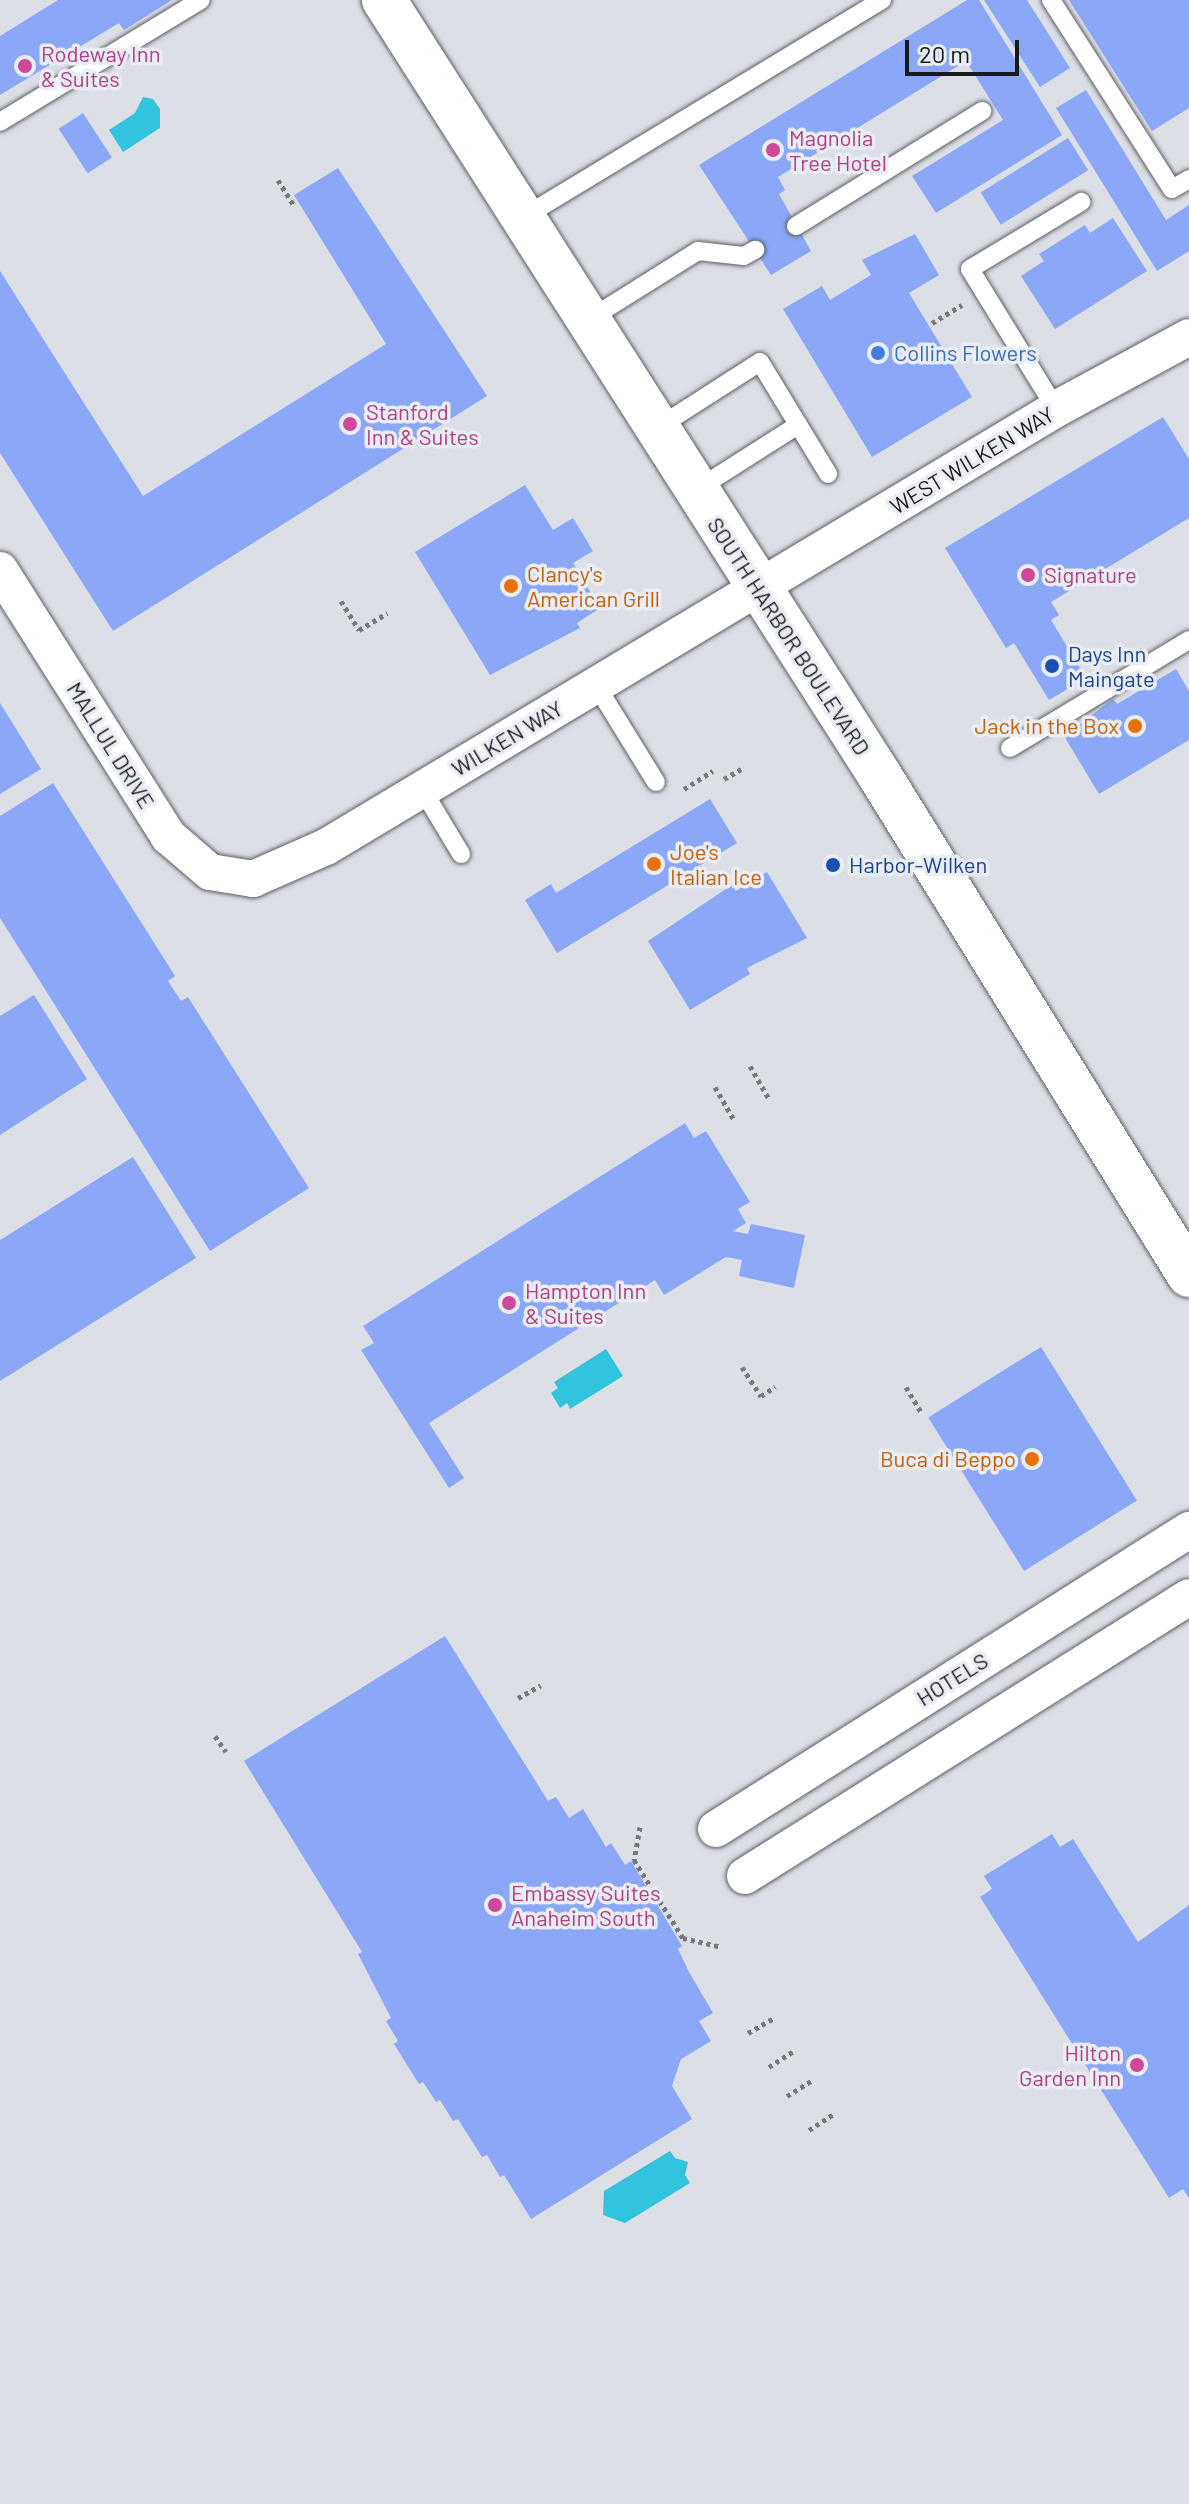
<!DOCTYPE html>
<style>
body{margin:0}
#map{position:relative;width:1189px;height:2504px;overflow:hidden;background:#dddfe6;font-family:Barlow,sans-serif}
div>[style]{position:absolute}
.water>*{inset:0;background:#32c3de}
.building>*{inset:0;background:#8ba7f8;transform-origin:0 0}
.path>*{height:5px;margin-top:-2.5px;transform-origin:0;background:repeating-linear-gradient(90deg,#78797e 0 4px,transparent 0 8px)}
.roads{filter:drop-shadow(0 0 2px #5d5f65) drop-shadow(0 0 2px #5d5f65)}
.service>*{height:18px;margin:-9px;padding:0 9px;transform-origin:9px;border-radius:9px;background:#fff}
.minor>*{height:36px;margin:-18px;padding:0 18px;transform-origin:18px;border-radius:18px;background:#fff}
.primary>*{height:44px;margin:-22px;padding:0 22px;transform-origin:22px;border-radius:22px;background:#fff}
.dots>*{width:22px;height:22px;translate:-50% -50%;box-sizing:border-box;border:4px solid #eaedf3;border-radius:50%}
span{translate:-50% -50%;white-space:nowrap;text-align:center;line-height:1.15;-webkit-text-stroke:7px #eaedf3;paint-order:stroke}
.hotel-label{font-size:22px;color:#b23c85}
.left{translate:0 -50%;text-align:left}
.right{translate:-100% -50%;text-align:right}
.shop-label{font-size:22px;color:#366cbe}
.street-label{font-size:22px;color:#191a1c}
.food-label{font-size:22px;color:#c56008}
.transit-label{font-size:22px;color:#164399}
.scale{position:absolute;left:905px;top:40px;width:114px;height:36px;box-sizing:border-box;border:4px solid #191a1c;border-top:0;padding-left:10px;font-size:24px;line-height:28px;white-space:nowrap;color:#191a1c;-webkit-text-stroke:6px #eaedf3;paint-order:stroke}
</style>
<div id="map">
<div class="water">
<i style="clip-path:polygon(143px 97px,153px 99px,160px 109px,160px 128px,123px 152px,109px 130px,135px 113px)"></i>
<i style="clip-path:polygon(606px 1349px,623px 1376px,570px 1409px,567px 1403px,560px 1408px,551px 1393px,558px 1388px,554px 1382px)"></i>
<i style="clip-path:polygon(670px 2151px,675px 2158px,688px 2162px,685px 2175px,690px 2183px,625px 2223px,603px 2215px,604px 2191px)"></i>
</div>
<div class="building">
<i style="clip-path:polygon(58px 0,172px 0,124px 30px,119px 23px,0 95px,0 36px)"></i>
<i style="clip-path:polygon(967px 0,979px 0,1062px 135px,936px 213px,912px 176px,1003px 120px,966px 61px,778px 177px,785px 190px,779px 194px,811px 251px,771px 275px,699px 165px)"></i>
<i style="clip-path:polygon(984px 0,1027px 0,1070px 68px,1040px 87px)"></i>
<i style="clip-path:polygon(1069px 0,1189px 0,1189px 108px,1152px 131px)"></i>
<i style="clip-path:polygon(1086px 90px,1166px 220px,1189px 205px,1189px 251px,1157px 271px,1056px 108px)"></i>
<i style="left:83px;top:113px;width:53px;height:29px;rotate:57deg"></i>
<i style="left:1068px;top:138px;width:38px;height:103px;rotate:58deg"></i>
<i style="clip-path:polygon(338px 168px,487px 396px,113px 631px,0 453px,0 271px,143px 496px,386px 344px,294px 195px)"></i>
<i style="clip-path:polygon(1113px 218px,1147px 271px,1055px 329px,1021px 276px,1044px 261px,1039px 254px,1085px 225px,1090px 233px)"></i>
<i style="clip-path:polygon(915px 234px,939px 275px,909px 293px,972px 397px,872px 457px,783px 309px,822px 286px,830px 300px,871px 275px,862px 260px)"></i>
<i style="clip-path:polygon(1163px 417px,1189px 459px,1189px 518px,1051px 602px,1059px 615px,1051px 620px,1086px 678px,1049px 700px,1014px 643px,1006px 648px,945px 548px)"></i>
<i style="clip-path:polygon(525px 485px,553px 530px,573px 518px,593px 551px,573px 563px,600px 608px,577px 623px,580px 628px,490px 675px,415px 552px)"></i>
<i style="clip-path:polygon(1176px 669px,1189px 691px,1189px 740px,1099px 794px,1064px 736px,1113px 699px,1117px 704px)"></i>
<i style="clip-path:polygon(0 703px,41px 769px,0 794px)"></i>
<i style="clip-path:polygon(53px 783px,175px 976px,168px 981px,181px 1001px,188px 997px,309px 1188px,210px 1251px,0 918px,0 816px)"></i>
<i style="clip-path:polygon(710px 799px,737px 843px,557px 953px,525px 900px,551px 884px,556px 893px)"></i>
<i style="clip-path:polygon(767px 872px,807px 938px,747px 968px,750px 974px,690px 1010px,648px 941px,732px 885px,736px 891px)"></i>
<i style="clip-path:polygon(34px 995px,87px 1079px,0 1135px,0 1016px)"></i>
<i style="clip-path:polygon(685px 1123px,694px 1138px,706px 1131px,750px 1202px,738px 1209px,746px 1223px,733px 1231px,748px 1234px,751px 1224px,805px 1235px,794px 1288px,739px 1276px,742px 1260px,726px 1257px,664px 1295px,655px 1280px,429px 1423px,464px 1478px,449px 1488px,361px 1350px,374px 1343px,363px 1326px)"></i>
<i style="clip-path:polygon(133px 1157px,196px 1258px,0 1381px,0 1240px)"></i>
<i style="left:1041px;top:1347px;width:181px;height:133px;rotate:58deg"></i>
<i style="clip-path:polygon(445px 1636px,548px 1801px,556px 1797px,569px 1818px,583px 1809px,606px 1847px,611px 1843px,625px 1865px,631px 1861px,682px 1946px,678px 1949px,689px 1972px,713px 2013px,699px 2021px,711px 2041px,681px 2059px,672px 2086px,692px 2119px,531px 2219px,504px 2175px,500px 2177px,487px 2155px,482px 2157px,458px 2119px,453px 2121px,440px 2100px,436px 2102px,423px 2082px,419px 2084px,394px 2044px,398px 2041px,386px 2021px,391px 2018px,358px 1954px,362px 1952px,244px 1761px)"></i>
<i style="clip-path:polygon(1052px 1834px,1060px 1847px,1073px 1839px,1138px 1942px,1189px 1905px,1189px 2198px,1183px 2189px,1169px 2198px,980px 1897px,992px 1889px,984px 1876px)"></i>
</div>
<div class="path">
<i style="left:278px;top:180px;width:31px;rotate:58deg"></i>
<i style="left:932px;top:323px;width:35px;rotate:-31deg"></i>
<i style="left:341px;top:601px;width:34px;rotate:58deg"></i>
<i style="left:359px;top:630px;width:33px;rotate:-31deg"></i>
<i style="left:724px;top:779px;width:20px;rotate:-30deg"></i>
<i style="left:684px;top:789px;width:34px;rotate:-32deg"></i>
<i style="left:750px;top:1066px;width:39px;rotate:60deg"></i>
<i style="left:715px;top:1087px;width:39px;rotate:60deg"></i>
<i style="left:742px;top:1367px;width:35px;rotate:57deg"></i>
<i style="left:761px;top:1396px;width:17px;rotate:-33deg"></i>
<i style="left:906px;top:1387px;width:31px;rotate:59deg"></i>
<i style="left:518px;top:1698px;width:26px;rotate:-29deg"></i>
<i style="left:215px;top:1736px;width:19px;rotate:55deg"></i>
<i style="left:640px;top:1827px;width:34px;rotate:100deg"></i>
<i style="left:634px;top:1860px;width:92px;rotate:57.9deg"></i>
<i style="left:683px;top:1938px;width:37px;rotate:13deg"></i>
<i style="left:748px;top:2033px;width:30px;rotate:-30deg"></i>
<i style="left:769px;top:2067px;width:30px;rotate:-33deg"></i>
<i style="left:787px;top:2096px;width:31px;rotate:-32deg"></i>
<i style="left:809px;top:2130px;width:31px;rotate:-33deg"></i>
</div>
<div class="roads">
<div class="service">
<i style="left:1051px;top:0;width:224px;rotate:57.4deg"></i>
<i style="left:1172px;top:189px;width:20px;rotate:-30deg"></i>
<i style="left:0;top:122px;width:235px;rotate:-31.3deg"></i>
<i style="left:522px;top:218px;width:421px;rotate:-31.2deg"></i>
<i style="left:796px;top:226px;width:219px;rotate:-31.7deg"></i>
<i style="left:588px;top:320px;width:130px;rotate:-32.1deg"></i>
<i style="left:698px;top:251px;width:46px;rotate:6.2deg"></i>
<i style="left:744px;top:256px;width:13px;rotate:-29deg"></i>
<i style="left:1056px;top:409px;width:164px;rotate:-121.6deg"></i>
<i style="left:970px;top:269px;width:130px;rotate:-31.1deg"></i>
<i style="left:657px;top:428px;width:122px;rotate:-32.7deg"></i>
<i style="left:760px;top:362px;width:131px;rotate:58.7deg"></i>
<i style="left:696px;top:490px;width:121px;rotate:-32.5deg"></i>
<i style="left:596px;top:685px;width:114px;rotate:58.3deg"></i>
<i style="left:1010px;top:748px;width:209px;rotate:-31.1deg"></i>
<i style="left:422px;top:789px;width:76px;rotate:59deg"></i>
</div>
<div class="minor">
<i style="left:0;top:570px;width:315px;rotate:57.7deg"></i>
<i style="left:168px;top:836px;width:55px;rotate:40.6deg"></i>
<i style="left:210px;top:872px;width:44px;rotate:9.2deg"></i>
<i style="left:253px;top:879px;width:80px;rotate:-23.7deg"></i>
<i style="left:326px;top:847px;width:851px;rotate:-30.96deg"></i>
<i style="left:1056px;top:409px;width:151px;rotate:-28.4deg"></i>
<i style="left:716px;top:1829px;width:560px;rotate:-32.3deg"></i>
<i style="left:745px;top:1876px;width:524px;rotate:-32.14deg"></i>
</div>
<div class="primary">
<i style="left:384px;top:0;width:921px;rotate:57.41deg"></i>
<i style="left:880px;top:776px;width:587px;rotate:58.23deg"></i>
</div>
</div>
<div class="dots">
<i style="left:25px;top:66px;background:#d1479c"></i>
<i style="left:773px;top:150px;background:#d1479c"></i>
<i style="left:878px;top:353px;background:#3f7fe0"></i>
<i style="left:350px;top:424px;background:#d1479c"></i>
<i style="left:1028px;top:575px;background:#d1479c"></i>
<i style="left:511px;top:586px;background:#e8710a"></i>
<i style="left:1052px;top:666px;background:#1a4fb4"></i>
<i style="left:1135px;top:726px;background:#e8710a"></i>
<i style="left:654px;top:864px;background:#e8710a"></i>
<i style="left:833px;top:865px;background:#1a4fb4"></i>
<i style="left:509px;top:1303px;background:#d1479c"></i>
<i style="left:1032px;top:1459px;background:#e8710a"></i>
<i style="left:495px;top:1905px;background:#d1479c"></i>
<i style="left:1137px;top:2065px;background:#d1479c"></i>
</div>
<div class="hotel-label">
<span class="left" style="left:41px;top:66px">Rodeway Inn<br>&amp; Suites</span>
<span class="left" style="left:789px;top:150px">Magnolia<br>Tree Hotel</span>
<span class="left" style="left:366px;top:424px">Stanford<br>Inn &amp; Suites</span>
<span class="left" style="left:1044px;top:575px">Signature</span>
<span class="left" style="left:525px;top:1303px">Hampton Inn<br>&amp; Suites</span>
<span class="left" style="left:511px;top:1905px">Embassy Suites<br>Anaheim South</span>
<span class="right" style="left:1121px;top:2065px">Hilton<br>Garden Inn</span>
</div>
<div class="shop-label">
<span class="left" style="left:894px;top:353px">Collins Flowers</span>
</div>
<div class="street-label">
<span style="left:972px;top:460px;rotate:-31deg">WEST WILKEN WAY</span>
<span style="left:789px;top:636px;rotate:57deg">SOUTH HARBOR BOULEVARD</span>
<span style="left:507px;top:738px;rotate:-31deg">WILKEN WAY</span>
<span style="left:111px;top:745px;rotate:58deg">MALLUL DRIVE</span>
<span style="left:952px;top:1679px;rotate:-32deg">HOTELS</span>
</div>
<div class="food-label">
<span class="left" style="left:527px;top:586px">Clancy's<br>American Grill</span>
<span class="right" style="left:1119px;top:726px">Jack in the Box</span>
<span class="left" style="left:670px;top:864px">Joe's<br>Italian Ice</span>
<span class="right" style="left:1016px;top:1459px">Buca di Beppo</span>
</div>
<div class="transit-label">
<span class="left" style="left:1068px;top:666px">Days Inn<br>Maingate</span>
<span class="left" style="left:849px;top:865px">Harbor-Wilken</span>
</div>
<div class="scale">20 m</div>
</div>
